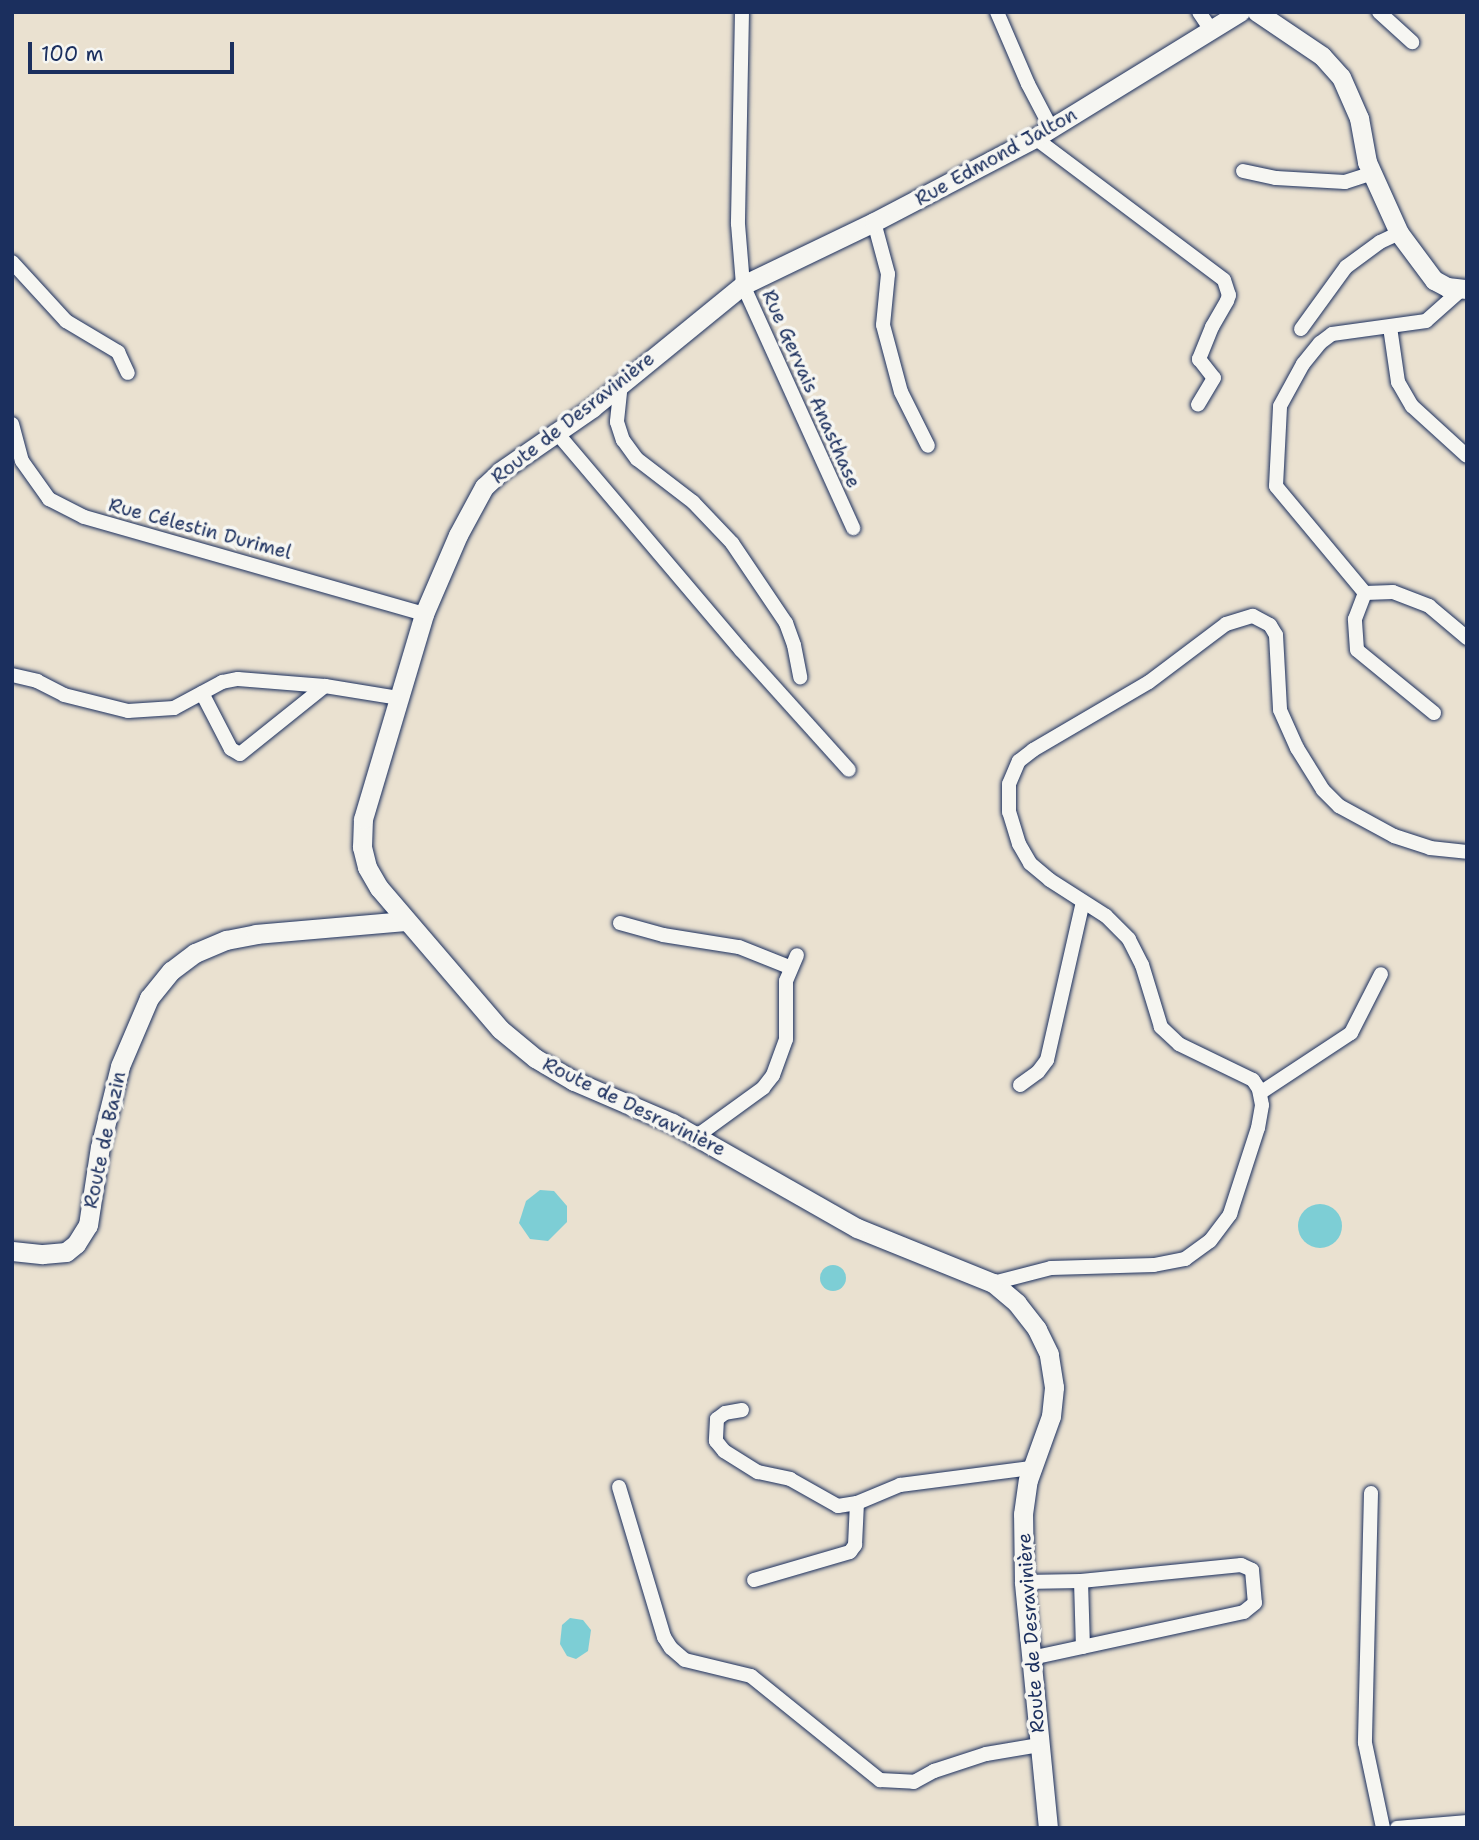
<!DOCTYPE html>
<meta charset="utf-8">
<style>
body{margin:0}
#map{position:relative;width:1479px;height:1840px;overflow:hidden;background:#eae1d0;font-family:"Shantell Sans",sans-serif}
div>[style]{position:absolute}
.water>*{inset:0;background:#7dced5}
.round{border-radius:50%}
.roads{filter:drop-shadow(0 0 2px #1b2f5e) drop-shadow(0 0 2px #1b2f5e)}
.minor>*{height:14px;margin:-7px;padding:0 7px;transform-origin:7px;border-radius:7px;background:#f6f6f2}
.tertiary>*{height:19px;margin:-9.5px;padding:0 9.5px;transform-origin:9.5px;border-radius:9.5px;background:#f6f6f2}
span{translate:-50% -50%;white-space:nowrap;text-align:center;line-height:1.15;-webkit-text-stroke:7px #f6f6f2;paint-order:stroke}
.street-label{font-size:19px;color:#1b2f5e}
.frame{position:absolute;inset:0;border:14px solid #1b2f5e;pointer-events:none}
.scale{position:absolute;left:28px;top:42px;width:206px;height:32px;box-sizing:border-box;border:4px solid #1b2f5e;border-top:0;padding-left:9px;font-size:21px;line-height:24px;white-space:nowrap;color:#1b2f5e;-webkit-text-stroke:5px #f6f6f2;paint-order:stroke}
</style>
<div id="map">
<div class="water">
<i style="clip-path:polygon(540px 1190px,554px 1191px,567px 1206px,567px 1222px,548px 1241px,530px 1239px,519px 1223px,526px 1201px)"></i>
<i class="round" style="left:1298px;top:1204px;width:44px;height:44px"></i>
<i class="round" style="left:820px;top:1265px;width:26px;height:26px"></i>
<i style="clip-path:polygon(570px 1618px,583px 1620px,591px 1630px,588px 1651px,576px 1659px,567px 1656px,560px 1644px,562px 1625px)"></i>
</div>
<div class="roads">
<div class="minor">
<i style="left:742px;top:12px;width:212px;rotate:91.1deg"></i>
<i style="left:738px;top:224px;width:61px;rotate:85.3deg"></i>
<i style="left:743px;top:285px;width:267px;rotate:65.6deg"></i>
<i style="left:997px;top:12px;width:78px;rotate:66.7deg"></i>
<i style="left:1028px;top:84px;width:50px;rotate:62.4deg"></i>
<i style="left:1199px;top:12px;width:22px;rotate:56deg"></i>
<i style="left:1379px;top:12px;width:45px;rotate:42.3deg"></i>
<i style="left:1035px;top:138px;width:236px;rotate:36.9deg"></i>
<i style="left:1224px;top:280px;width:16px;rotate:72deg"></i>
<i style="left:1229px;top:295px;width:6px;rotate:108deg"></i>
<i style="left:1227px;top:301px;width:30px;rotate:120deg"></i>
<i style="left:1212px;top:327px;width:35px;rotate:112deg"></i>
<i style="left:1199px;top:359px;width:24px;rotate:52deg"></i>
<i style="left:1214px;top:378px;width:31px;rotate:121deg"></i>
<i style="left:1243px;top:171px;width:34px;rotate:12deg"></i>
<i style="left:1276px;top:178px;width:69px;rotate:3.3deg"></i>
<i style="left:1345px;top:182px;width:28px;rotate:-18deg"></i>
<i style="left:874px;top:222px;width:54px;rotate:74.9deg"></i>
<i style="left:888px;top:274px;width:51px;rotate:95.6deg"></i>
<i style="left:883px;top:325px;width:69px;rotate:75deg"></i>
<i style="left:901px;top:392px;width:60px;rotate:63.4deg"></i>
<i style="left:12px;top:262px;width:80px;rotate:47.5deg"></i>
<i style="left:66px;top:321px;width:61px;rotate:30.8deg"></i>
<i style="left:118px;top:352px;width:23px;rotate:65deg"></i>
<i style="left:1390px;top:327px;width:56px;rotate:81.7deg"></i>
<i style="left:1398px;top:382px;width:28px;rotate:60deg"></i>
<i style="left:1412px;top:406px;width:74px;rotate:42.3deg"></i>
<i style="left:1301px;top:329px;width:77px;rotate:-54deg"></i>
<i style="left:1346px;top:267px;width:42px;rotate:-36.3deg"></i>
<i style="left:1380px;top:242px;width:21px;rotate:-25deg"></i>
<i style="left:621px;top:383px;width:39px;rotate:96deg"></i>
<i style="left:617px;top:422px;width:19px;rotate:72deg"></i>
<i style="left:623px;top:440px;width:24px;rotate:54deg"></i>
<i style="left:637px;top:459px;width:71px;rotate:37.5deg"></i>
<i style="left:693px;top:502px;width:57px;rotate:46.4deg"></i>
<i style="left:732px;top:543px;width:97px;rotate:56deg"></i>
<i style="left:786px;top:623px;width:23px;rotate:70deg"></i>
<i style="left:794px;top:645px;width:33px;rotate:79deg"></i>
<i style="left:12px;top:424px;width:38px;rotate:75deg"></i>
<i style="left:22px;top:461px;width:47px;rotate:54.6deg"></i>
<i style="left:49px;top:499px;width:39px;rotate:27deg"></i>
<i style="left:84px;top:517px;width:354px;rotate:15.9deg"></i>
<i style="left:557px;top:433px;width:285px;rotate:49.7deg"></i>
<i style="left:741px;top:650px;width:161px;rotate:48deg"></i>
<i style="left:1365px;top:593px;width:139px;rotate:-129.8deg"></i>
<i style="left:1276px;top:486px;width:80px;rotate:-87.1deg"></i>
<i style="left:1280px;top:406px;width:48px;rotate:-61.3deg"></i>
<i style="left:1303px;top:364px;width:27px;rotate:-51deg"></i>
<i style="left:1320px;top:343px;width:15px;rotate:-37deg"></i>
<i style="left:1332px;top:334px;width:95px;rotate:-7.9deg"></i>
<i style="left:1426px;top:321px;width:47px;rotate:-41.5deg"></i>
<i style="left:12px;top:675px;width:26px;rotate:13deg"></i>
<i style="left:37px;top:681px;width:30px;rotate:27deg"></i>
<i style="left:64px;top:695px;width:66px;rotate:14deg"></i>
<i style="left:128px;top:711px;width:46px;rotate:-3.7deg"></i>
<i style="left:174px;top:708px;width:55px;rotate:-28.4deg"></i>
<i style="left:222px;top:682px;width:16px;rotate:-11deg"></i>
<i style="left:238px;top:679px;width:87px;rotate:4.6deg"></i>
<i style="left:325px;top:686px;width:74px;rotate:9.3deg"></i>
<i style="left:202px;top:693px;width:63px;rotate:62.6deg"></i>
<i style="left:231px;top:749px;width:10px;rotate:29deg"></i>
<i style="left:240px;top:754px;width:109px;rotate:-38.7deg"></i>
<i style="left:1434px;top:713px;width:99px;rotate:-140.7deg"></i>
<i style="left:1357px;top:650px;width:31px;rotate:-94deg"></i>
<i style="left:1355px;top:619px;width:28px;rotate:-69deg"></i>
<i style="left:1365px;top:593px;width:28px;rotate:-2deg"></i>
<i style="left:1393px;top:592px;width:39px;rotate:21deg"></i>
<i style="left:1429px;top:606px;width:50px;rotate:40.1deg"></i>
<i style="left:620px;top:923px;width:45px;rotate:15.6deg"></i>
<i style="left:663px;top:935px;width:77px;rotate:9deg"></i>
<i style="left:739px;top:947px;width:54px;rotate:21.8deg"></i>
<i style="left:1020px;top:1085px;width:22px;rotate:-36deg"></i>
<i style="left:1038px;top:1072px;width:15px;rotate:-53deg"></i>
<i style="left:1047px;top:1060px;width:162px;rotate:-77.2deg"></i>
<i style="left:1260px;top:1093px;width:109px;rotate:-33.4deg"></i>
<i style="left:1351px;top:1033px;width:66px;rotate:-63deg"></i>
<i style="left:697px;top:1136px;width:82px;rotate:-36deg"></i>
<i style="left:763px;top:1088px;width:16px;rotate:-52deg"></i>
<i style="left:773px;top:1075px;width:38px;rotate:-70deg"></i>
<i style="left:786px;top:1039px;width:58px;rotate:-90deg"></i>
<i style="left:786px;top:981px;width:28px;rotate:-67deg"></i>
<i style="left:993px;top:1283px;width:60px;rotate:-14.5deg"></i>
<i style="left:1051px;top:1268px;width:103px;rotate:-1.7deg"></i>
<i style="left:1154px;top:1265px;width:32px;rotate:-11deg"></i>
<i style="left:1185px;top:1259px;width:31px;rotate:-36deg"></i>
<i style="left:1210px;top:1241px;width:34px;rotate:-53deg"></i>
<i style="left:1230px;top:1214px;width:90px;rotate:-72deg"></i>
<i style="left:1258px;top:1128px;width:23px;rotate:-80deg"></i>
<i style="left:1262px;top:1105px;width:16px;rotate:-101deg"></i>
<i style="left:1259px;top:1089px;width:11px;rotate:-124deg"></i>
<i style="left:1253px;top:1080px;width:82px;rotate:-154.1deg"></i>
<i style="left:1179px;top:1044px;width:25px;rotate:-137deg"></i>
<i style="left:1161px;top:1027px;width:65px;rotate:-107deg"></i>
<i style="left:1142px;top:965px;width:29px;rotate:-117deg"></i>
<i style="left:1129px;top:939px;width:33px;rotate:-135deg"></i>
<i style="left:1106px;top:916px;width:67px;rotate:-147.3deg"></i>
<i style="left:1050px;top:880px;width:26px;rotate:-140deg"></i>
<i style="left:1030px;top:863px;width:22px;rotate:-120deg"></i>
<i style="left:1019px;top:844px;width:34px;rotate:-107deg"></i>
<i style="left:1009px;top:812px;width:28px;rotate:-90deg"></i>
<i style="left:1009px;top:784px;width:25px;rotate:-67deg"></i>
<i style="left:1019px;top:761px;width:18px;rotate:-38deg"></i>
<i style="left:1033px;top:750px;width:134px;rotate:-30.4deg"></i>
<i style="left:1149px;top:682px;width:96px;rotate:-37deg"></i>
<i style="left:1226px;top:624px;width:28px;rotate:-17deg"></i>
<i style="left:1253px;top:616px;width:19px;rotate:28deg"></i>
<i style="left:1270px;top:625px;width:12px;rotate:59deg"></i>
<i style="left:1276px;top:635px;width:75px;rotate:86.9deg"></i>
<i style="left:1280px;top:710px;width:42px;rotate:65.9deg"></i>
<i style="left:1297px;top:748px;width:49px;rotate:58.2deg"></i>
<i style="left:1323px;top:790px;width:23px;rotate:45deg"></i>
<i style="left:1339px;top:806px;width:63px;rotate:28.6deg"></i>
<i style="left:1394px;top:836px;width:38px;rotate:18deg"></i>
<i style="left:1430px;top:848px;width:37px;rotate:6deg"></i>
<i style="left:742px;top:1410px;width:17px;rotate:170deg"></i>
<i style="left:725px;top:1413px;width:10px;rotate:143deg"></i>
<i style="left:717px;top:1419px;width:22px;rotate:93deg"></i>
<i style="left:716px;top:1441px;width:13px;rotate:51deg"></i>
<i style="left:724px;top:1451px;width:40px;rotate:32deg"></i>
<i style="left:758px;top:1472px;width:33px;rotate:12deg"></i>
<i style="left:790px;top:1479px;width:55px;rotate:29.4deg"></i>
<i style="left:838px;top:1506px;width:19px;rotate:-9deg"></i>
<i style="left:857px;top:1503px;width:47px;rotate:-22.7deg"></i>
<i style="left:900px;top:1485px;width:132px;rotate:-7.4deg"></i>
<i style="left:619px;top:1487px;width:157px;rotate:73.3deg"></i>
<i style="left:664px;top:1637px;width:13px;rotate:58deg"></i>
<i style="left:671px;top:1648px;width:18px;rotate:41deg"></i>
<i style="left:685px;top:1660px;width:68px;rotate:13.6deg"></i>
<i style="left:751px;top:1676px;width:166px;rotate:38.9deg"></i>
<i style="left:880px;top:1780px;width:34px;rotate:3deg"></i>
<i style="left:914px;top:1782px;width:23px;rotate:-29deg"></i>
<i style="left:934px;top:1771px;width:55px;rotate:-18.1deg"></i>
<i style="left:986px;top:1754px;width:54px;rotate:-9.6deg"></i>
<i style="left:1371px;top:1493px;width:250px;rotate:91.4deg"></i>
<i style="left:1365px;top:1743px;width:87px;rotate:78deg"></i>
<i style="left:754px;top:1580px;width:100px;rotate:-16.3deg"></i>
<i style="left:850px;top:1552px;width:9px;rotate:-54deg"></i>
<i style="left:855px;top:1545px;width:42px;rotate:-87.3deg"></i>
<i style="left:1081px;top:1581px;width:66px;rotate:88.3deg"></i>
<i style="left:1024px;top:1582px;width:57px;rotate:-1deg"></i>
<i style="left:1081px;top:1581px;width:161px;rotate:-5.7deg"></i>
<i style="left:1241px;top:1565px;width:12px;rotate:24deg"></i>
<i style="left:1252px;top:1570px;width:33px;rotate:85deg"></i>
<i style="left:1255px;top:1603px;width:14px;rotate:141deg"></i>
<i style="left:1244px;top:1612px;width:217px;rotate:167.8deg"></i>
<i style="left:1397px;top:1828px;width:70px;rotate:-4.9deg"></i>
</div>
<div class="tertiary">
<i style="left:1257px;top:12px;width:78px;rotate:34.1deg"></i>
<i style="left:1322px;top:56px;width:28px;rotate:48deg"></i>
<i style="left:1341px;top:77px;width:45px;rotate:66.3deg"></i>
<i style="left:1359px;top:118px;width:45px;rotate:79.7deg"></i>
<i style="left:1367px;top:162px;width:78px;rotate:65.7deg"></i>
<i style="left:1399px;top:233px;width:59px;rotate:53.3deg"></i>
<i style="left:1434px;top:280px;width:15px;rotate:28deg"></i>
<i style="left:1447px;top:287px;width:20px;rotate:6deg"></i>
<i style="left:12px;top:1251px;width:31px;rotate:6deg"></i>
<i style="left:43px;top:1254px;width:23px;rotate:-5deg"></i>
<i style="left:66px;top:1252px;width:13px;rotate:-39deg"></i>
<i style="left:76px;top:1244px;width:22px;rotate:-58deg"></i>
<i style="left:88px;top:1225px;width:79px;rotate:-81.3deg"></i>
<i style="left:100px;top:1147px;width:83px;rotate:-76.1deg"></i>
<i style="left:120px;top:1066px;width:74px;rotate:-66.9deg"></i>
<i style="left:149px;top:998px;width:35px;rotate:-51deg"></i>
<i style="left:171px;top:971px;width:30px;rotate:-37deg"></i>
<i style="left:195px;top:953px;width:34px;rotate:-23deg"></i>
<i style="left:226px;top:940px;width:31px;rotate:-11deg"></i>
<i style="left:256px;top:934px;width:149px;rotate:-5deg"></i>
<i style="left:1048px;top:1828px;width:247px;rotate:-95.6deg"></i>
<i style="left:1024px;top:1582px;width:68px;rotate:-90.8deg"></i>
<i style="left:1023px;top:1514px;width:34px;rotate:-82deg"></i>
<i style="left:1028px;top:1480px;width:68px;rotate:-70.2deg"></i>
<i style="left:1051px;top:1416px;width:29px;rotate:-84deg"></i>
<i style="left:1054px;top:1387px;width:33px;rotate:-99deg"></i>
<i style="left:1049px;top:1354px;width:28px;rotate:-116deg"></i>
<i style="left:1037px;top:1329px;width:33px;rotate:-128deg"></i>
<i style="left:1017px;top:1303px;width:31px;rotate:-140deg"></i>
<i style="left:993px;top:1283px;width:147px;rotate:-158deg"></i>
<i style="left:857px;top:1228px;width:213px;rotate:-150.4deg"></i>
<i style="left:672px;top:1123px;width:107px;rotate:-156.8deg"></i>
<i style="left:574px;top:1081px;width:45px;rotate:-149.5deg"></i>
<i style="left:535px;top:1058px;width:45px;rotate:-140.4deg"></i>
<i style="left:500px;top:1029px;width:186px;rotate:-130.6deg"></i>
<i style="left:379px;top:888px;width:24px;rotate:-120deg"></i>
<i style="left:367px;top:867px;width:21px;rotate:-104deg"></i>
<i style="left:362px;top:847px;width:28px;rotate:-88deg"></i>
<i style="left:363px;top:819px;width:214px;rotate:-73.4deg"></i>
<i style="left:424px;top:614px;width:86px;rotate:-66.7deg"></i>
<i style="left:458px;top:535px;width:55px;rotate:-61.6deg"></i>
<i style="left:484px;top:487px;width:23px;rotate:-43deg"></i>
<i style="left:501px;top:471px;width:111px;rotate:-34.7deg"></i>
<i style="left:592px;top:408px;width:195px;rotate:-39.2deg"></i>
<i style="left:743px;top:285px;width:145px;rotate:-25.7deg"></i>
<i style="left:874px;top:222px;width:182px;rotate:-27.6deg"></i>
<i style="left:1035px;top:138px;width:241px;rotate:-31.6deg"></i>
</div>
</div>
<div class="street-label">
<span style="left:996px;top:157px;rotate:-29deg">Rue Edmond Jalton</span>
<span style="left:811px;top:389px;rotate:66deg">Rue Gervais Anasthase</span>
<span style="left:573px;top:418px;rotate:-38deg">Route de Desravinière</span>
<span style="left:200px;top:529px;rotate:15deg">Rue Célestin Durimel</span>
<span style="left:634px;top:1107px;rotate:26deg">Route de Desravinière</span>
<span style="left:105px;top:1140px;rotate:-78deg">Route de Bazin</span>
<span style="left:1031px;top:1633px;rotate:-94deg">Route de Desravinière</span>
</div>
<div class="frame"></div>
<div class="scale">100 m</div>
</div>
